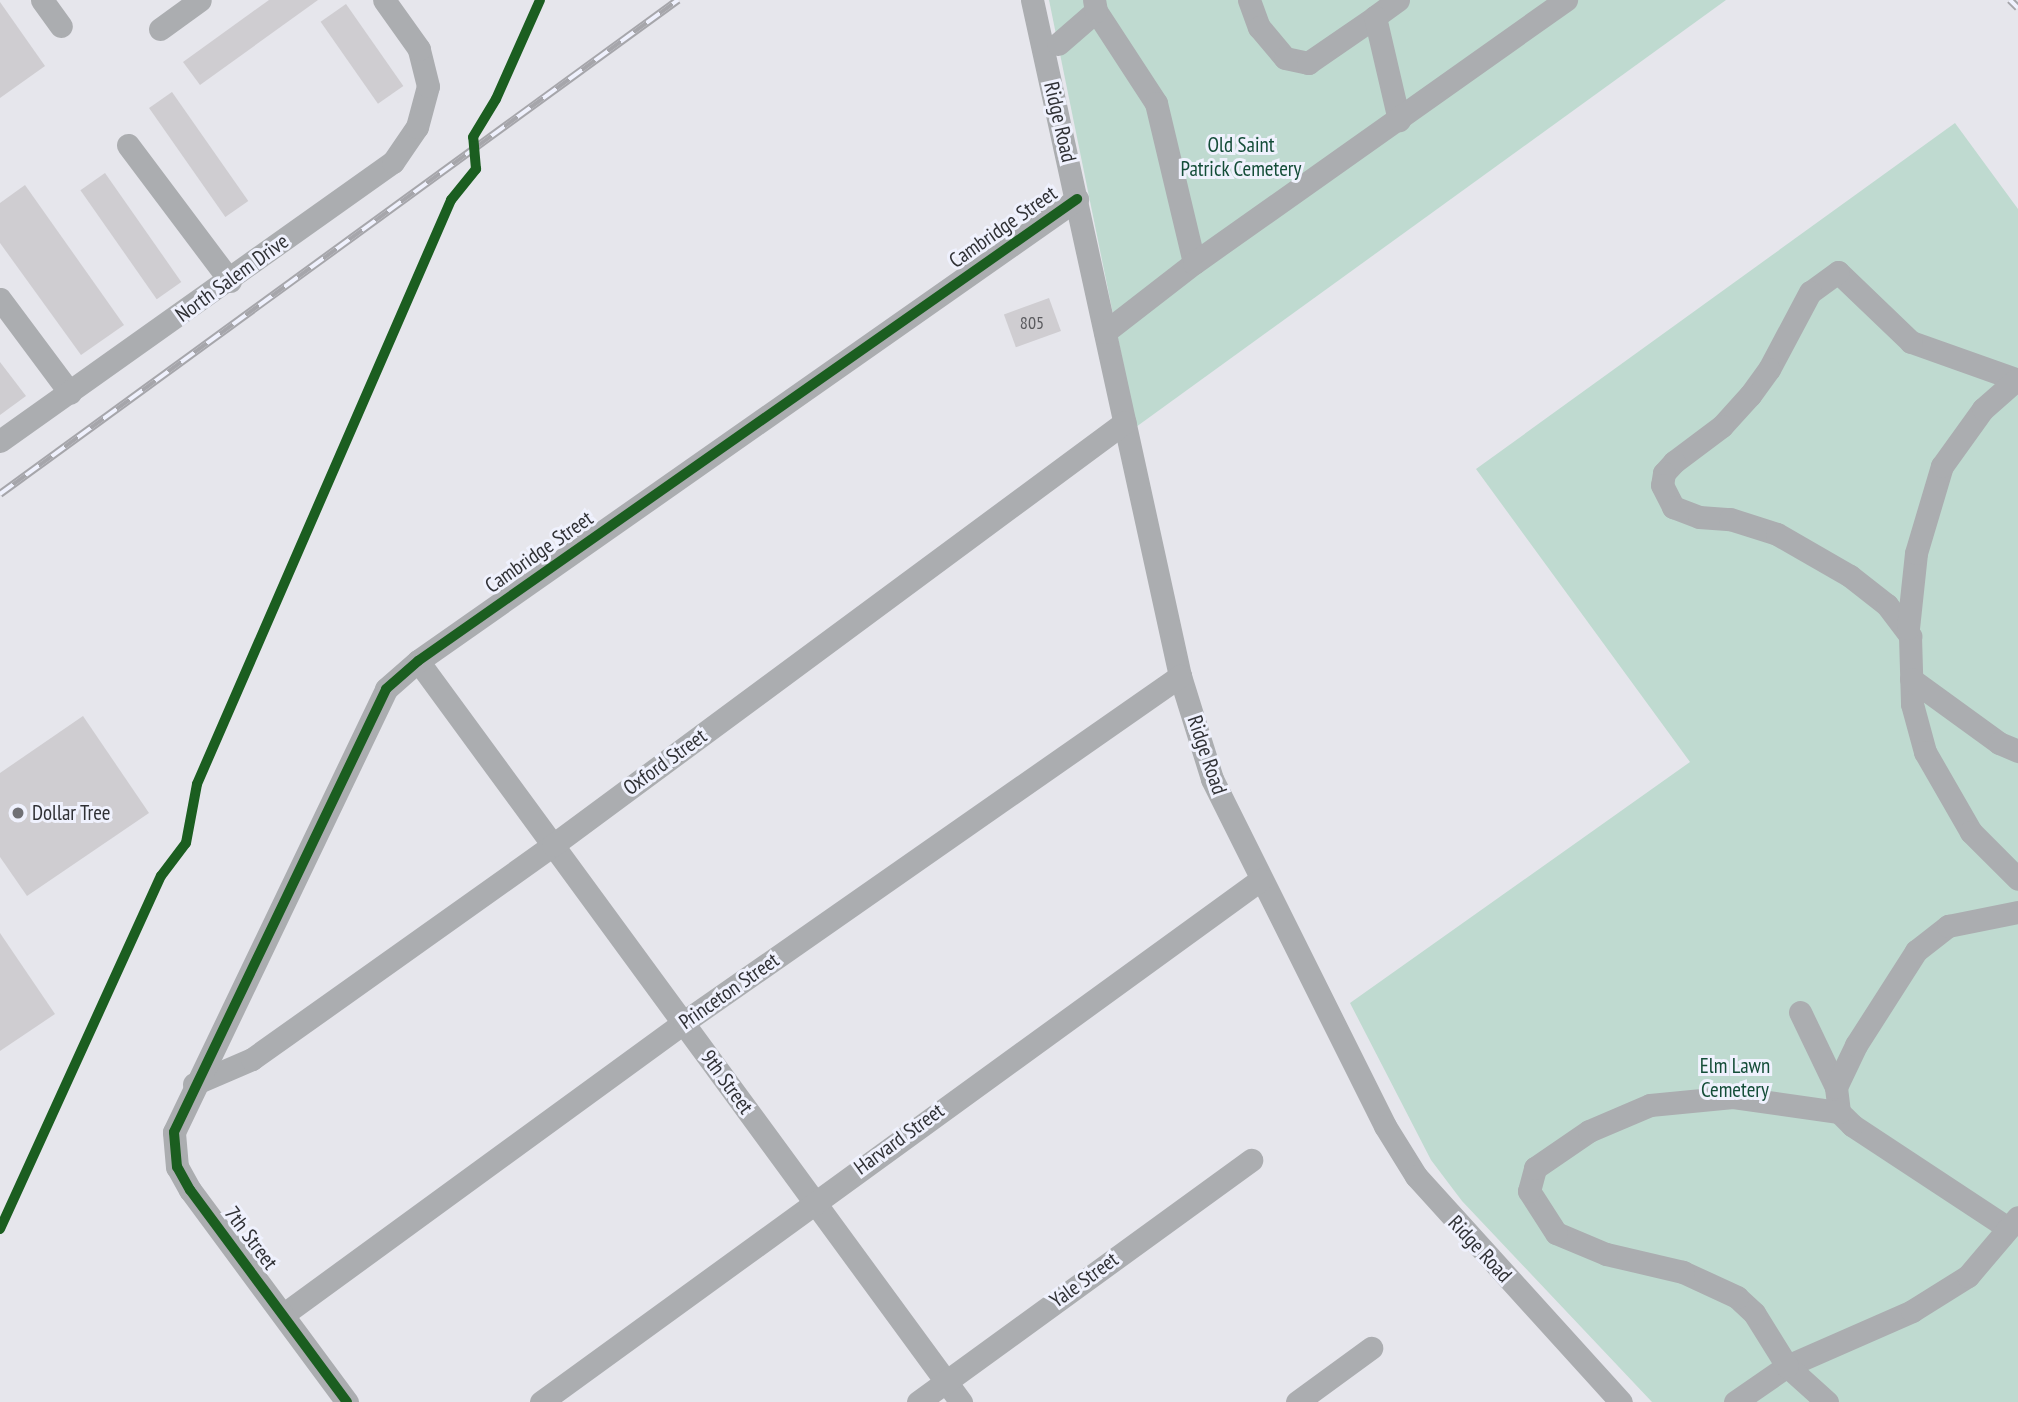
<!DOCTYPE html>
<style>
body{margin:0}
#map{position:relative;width:2018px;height:1402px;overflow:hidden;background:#e6e6ec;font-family:"PT Sans Narrow",sans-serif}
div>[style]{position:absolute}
.green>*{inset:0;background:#bfdad0}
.building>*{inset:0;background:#cfcdd1;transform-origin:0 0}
.minor>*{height:23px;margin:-11.5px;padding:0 11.5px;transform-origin:11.5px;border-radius:11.5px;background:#abadb0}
.rail>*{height:8px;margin-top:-4px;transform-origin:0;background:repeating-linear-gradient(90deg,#eff1fd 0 16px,#a6a6ab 0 32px);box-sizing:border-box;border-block:2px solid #a6a6ab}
.cycleway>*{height:10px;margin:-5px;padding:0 5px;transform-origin:5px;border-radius:5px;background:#1b5e20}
.dots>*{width:19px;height:19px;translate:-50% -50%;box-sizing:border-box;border:4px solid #eff1fd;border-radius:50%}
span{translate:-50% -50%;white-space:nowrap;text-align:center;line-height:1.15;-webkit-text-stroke:6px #eff1fd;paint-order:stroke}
.number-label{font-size:18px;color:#5a5a5e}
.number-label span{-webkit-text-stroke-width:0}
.street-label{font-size:21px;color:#303135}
.park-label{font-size:21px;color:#144d38}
.poi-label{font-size:21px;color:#303135}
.left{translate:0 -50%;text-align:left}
</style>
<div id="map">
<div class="green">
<i style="clip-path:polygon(1049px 0,1726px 0,1136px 427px)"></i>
<i style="clip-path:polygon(1955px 123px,2018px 209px,2018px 1402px,1652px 1402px,1462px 1201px,1431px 1160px,1350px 1003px,1690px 762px,1476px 469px)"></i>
</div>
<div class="building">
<i style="clip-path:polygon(269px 0,318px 0,200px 85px,183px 62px)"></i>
<i style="clip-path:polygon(0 2px,45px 66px,0 98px)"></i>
<i style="left:346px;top:4px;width:100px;height:31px;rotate:55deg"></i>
<i style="left:172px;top:92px;width:133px;height:28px;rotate:55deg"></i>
<i style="left:105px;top:173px;width:133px;height:30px;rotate:55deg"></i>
<i style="clip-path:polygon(25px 185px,124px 325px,81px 355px,0 243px,0 203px)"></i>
<i style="left:1049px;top:298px;width:35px;height:48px;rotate:70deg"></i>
<i style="clip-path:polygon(0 362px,26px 396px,0 415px)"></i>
<i style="clip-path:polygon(83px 716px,149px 813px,27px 896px,0 857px,0 773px)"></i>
<i style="clip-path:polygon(0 933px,55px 1014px,0 1051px)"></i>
</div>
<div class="minor">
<i style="left:42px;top:0;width:32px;rotate:54deg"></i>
<i style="left:1032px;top:0;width:692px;rotate:77.65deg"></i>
<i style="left:1180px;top:676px;width:108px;rotate:72.7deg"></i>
<i style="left:1212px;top:779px;width:388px;rotate:63.5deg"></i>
<i style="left:1385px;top:1126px;width:59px;rotate:58.2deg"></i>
<i style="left:1416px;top:1176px;width:305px;rotate:47.8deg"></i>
<i style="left:1249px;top:0;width:29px;rotate:70deg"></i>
<i style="left:1259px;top:27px;width:40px;rotate:50deg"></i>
<i style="left:1285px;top:58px;width:24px;rotate:12deg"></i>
<i style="left:1308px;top:63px;width:81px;rotate:-34.5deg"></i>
<i style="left:1398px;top:0;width:29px;rotate:144deg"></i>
<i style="left:1375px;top:17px;width:106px;rotate:76.9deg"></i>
<i style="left:1096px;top:11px;width:110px;rotate:56.9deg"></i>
<i style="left:1156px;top:103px;width:164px;rotate:76.6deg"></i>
<i style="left:160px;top:29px;width:49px;rotate:-35.9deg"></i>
<i style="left:1058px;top:44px;width:50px;rotate:-41deg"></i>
<i style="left:1096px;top:11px;width:11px;rotate:-100deg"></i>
<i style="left:128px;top:145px;width:170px;rotate:53.1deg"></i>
<i style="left:0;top:299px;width:117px;rotate:53.3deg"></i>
<i style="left:1105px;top:332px;width:113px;rotate:-37.8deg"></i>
<i style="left:1194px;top:263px;width:456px;rotate:-35.3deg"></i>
<i style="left:2018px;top:380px;width:114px;rotate:-160.4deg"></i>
<i style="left:1911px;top:342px;width:101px;rotate:-136.2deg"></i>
<i style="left:1838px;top:272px;width:34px;rotate:144deg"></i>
<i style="left:1810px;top:292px;width:87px;rotate:118deg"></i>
<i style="left:1769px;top:369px;width:32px;rotate:126deg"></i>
<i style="left:1750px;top:395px;width:42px;rotate:132.1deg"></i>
<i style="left:1722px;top:426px;width:60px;rotate:143.1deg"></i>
<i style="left:1674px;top:462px;width:15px;rotate:132deg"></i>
<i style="left:1664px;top:473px;width:12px;rotate:99deg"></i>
<i style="left:1662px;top:485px;width:25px;rotate:63deg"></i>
<i style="left:1673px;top:507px;width:28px;rotate:21deg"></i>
<i style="left:1699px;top:517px;width:31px;rotate:4deg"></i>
<i style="left:1730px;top:519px;width:49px;rotate:17.7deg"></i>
<i style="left:1777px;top:534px;width:84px;rotate:29.9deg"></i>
<i style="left:1850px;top:576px;width:47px;rotate:38.1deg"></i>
<i style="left:1887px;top:605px;width:39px;rotate:53deg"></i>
<i style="left:1910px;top:636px;width:68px;rotate:88.3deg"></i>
<i style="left:1912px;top:704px;width:50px;rotate:74.8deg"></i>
<i style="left:1925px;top:752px;width:92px;rotate:60.1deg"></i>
<i style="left:1971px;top:832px;width:66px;rotate:45deg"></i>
<i style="left:0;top:441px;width:482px;rotate:-35.4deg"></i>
<i style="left:393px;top:162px;width:42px;rotate:-55.6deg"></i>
<i style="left:417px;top:127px;width:42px;rotate:-75deg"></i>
<i style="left:428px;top:86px;width:38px;rotate:-104deg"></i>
<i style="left:419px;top:49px;width:60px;rotate:-125.5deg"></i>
<i style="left:1908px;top:628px;width:75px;rotate:-83.9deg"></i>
<i style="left:1916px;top:553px;width:91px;rotate:-73.4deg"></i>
<i style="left:1942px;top:466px;width:70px;rotate:-54.3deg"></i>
<i style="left:1983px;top:409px;width:44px;rotate:-41.3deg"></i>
<i style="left:418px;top:661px;width:919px;rotate:53.77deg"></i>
<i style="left:1911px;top:679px;width:109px;rotate:36deg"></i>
<i style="left:1999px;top:743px;width:21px;rotate:23deg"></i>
<i style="left:1800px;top:1012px;width:83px;rotate:64.4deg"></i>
<i style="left:194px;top:1084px;width:63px;rotate:-23.3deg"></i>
<i style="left:252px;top:1059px;width:369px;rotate:-35.4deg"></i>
<i style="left:553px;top:845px;width:711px;rotate:-36.48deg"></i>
<i style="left:2008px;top:1228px;width:187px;rotate:-146.6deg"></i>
<i style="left:1852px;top:1125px;width:18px;rotate:-135deg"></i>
<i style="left:1839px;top:1112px;width:25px;rotate:-97deg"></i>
<i style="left:1836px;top:1087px;width:47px;rotate:-64.5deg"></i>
<i style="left:1856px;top:1045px;width:112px;rotate:-57.4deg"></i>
<i style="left:1916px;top:951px;width:41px;rotate:-38deg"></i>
<i style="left:1948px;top:926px;width:71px;rotate:-11.3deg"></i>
<i style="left:284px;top:1314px;width:495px;rotate:-36.1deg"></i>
<i style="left:684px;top:1022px;width:605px;rotate:-34.9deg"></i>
<i style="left:347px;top:1402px;width:264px;rotate:-126.5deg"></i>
<i style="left:190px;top:1190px;width:26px;rotate:-119deg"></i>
<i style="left:177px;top:1167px;width:35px;rotate:-95deg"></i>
<i style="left:174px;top:1132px;width:491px;rotate:-64.4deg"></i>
<i style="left:386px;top:689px;width:43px;rotate:-41.2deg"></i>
<i style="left:418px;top:661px;width:805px;rotate:-35.03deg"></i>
<i style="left:541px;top:1402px;width:889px;rotate:-35.98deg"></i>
<i style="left:918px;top:1402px;width:412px;rotate:-36deg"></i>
<i style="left:1297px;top:1402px;width:92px;rotate:-36.1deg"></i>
<i style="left:1735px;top:1402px;width:63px;rotate:-34.7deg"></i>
<i style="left:1787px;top:1366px;width:137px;rotate:-23.7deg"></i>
<i style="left:1912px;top:1311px;width:66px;rotate:-32deg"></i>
<i style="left:1968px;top:1276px;width:77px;rotate:-49.7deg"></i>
<i style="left:1827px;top:1402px;width:54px;rotate:-138deg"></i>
<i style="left:1787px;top:1366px;width:62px;rotate:-121.9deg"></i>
<i style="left:1754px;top:1313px;width:23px;rotate:-137deg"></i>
<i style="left:1737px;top:1297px;width:60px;rotate:-155.2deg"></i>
<i style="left:1683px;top:1272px;width:79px;rotate:-166.8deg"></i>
<i style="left:1606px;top:1254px;width:54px;rotate:-157.2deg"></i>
<i style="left:1556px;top:1233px;width:50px;rotate:-122.7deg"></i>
<i style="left:1529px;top:1191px;width:24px;rotate:-75deg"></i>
<i style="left:1535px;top:1168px;width:65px;rotate:-34.4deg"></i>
<i style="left:1589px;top:1131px;width:66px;rotate:-23.1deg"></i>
<i style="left:1650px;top:1105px;width:83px;rotate:-5.5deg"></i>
<i style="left:1733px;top:1097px;width:107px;rotate:8.1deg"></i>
</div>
<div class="rail">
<i style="left:2010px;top:0;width:11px;rotate:45deg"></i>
<i style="left:0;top:494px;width:839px;rotate:-36.08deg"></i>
</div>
<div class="cycleway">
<i style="left:0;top:1229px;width:388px;rotate:-65.5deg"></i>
<i style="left:161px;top:876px;width:41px;rotate:-52.9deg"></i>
<i style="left:186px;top:843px;width:60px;rotate:-79.4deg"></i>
<i style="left:197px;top:784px;width:637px;rotate:-66.49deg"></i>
<i style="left:451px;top:200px;width:40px;rotate:-51deg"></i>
<i style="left:476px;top:169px;width:32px;rotate:-95deg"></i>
<i style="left:473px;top:137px;width:44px;rotate:-58.8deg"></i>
<i style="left:496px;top:99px;width:108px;rotate:-66deg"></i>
<i style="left:347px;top:1402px;width:264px;rotate:-126.5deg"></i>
<i style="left:190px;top:1190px;width:26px;rotate:-119deg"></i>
<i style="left:177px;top:1167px;width:35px;rotate:-95deg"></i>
<i style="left:174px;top:1132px;width:491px;rotate:-64.4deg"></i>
<i style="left:386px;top:689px;width:43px;rotate:-41.2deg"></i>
<i style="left:418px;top:661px;width:805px;rotate:-35.03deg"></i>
</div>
<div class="dots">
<i style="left:18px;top:813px;background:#707075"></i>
</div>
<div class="number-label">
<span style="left:1032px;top:323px">805</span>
</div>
<div class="street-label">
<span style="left:1060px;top:122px;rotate:77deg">Ridge Road</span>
<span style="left:1003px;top:227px;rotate:-35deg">Cambridge Street</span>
<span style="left:232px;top:278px;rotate:-36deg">North Salem Drive</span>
<span style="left:539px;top:552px;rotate:-35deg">Cambridge Street</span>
<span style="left:1207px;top:755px;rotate:71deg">Ridge Road</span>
<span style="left:665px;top:762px;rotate:-36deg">Oxford Street</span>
<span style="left:729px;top:991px;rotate:-35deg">Princeton Street</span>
<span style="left:727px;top:1082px;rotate:54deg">9th Street</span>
<span style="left:899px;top:1139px;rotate:-36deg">Harvard Street</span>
<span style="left:251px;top:1238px;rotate:53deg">7th Street</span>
<span style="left:1480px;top:1249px;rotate:47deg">Ridge Road</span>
<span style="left:1084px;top:1280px;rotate:-36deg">Yale Street</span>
</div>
<div class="park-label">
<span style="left:1241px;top:157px">Old Saint<br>Patrick Cemetery</span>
<span style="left:1735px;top:1078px">Elm Lawn<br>Cemetery</span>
</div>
<div class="poi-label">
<span class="left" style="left:32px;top:813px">Dollar Tree</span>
</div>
</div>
